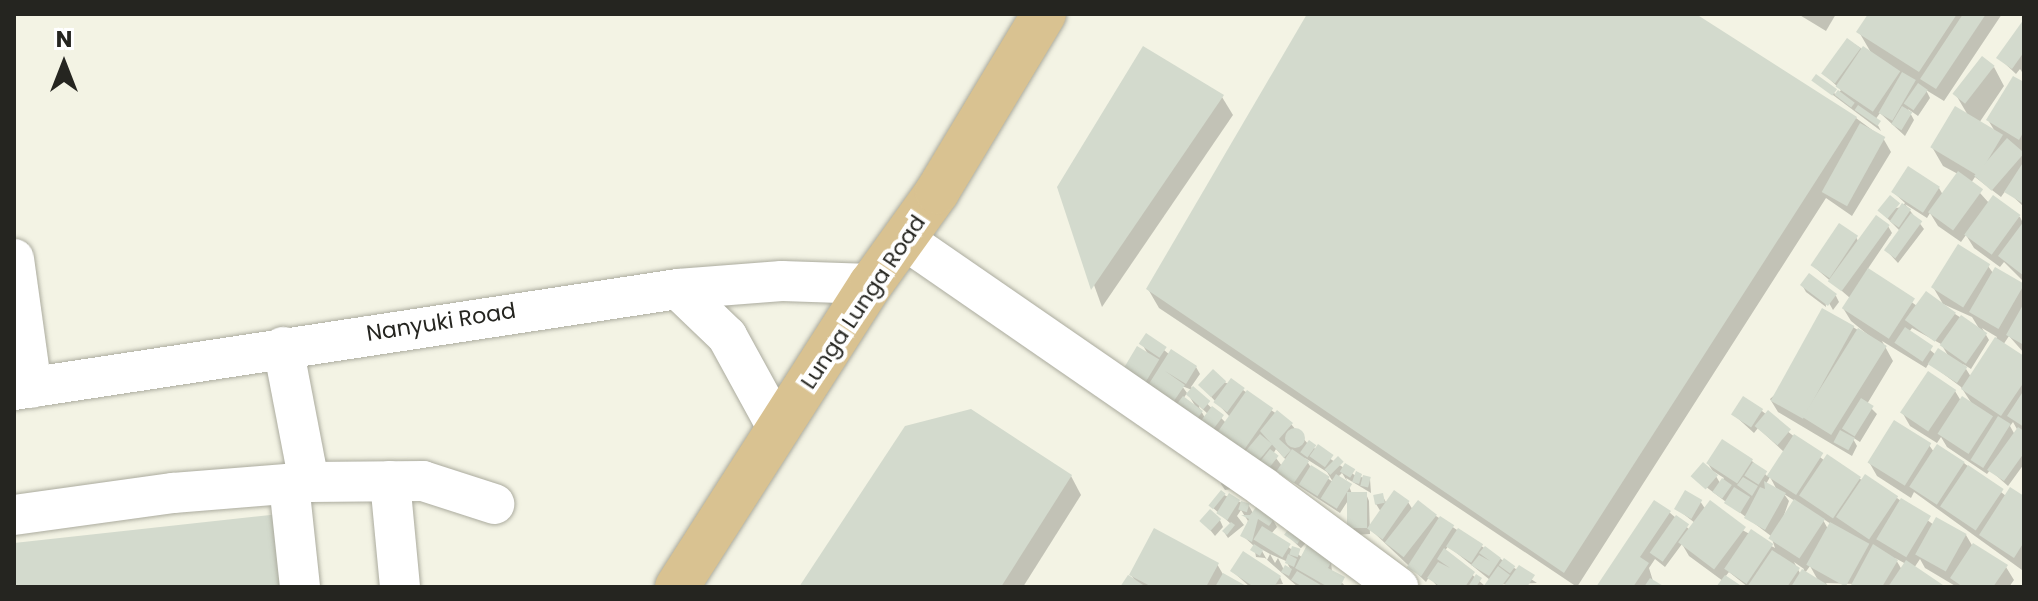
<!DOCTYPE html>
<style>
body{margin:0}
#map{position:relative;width:2038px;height:601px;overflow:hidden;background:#f3f3e4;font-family:Poppins,sans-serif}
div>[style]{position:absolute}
.shadow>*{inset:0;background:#0003;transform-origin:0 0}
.building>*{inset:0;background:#d3dacd;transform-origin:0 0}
.round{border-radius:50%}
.roads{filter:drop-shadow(0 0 2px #abab9e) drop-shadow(0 0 2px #abab9e)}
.minor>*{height:40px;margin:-20px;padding:0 20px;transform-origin:20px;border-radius:20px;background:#fff}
.major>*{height:44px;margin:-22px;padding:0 22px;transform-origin:22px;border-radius:22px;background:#d9c291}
span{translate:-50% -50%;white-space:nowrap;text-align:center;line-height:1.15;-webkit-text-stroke:8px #fff;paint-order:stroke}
.street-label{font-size:22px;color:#252520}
.frame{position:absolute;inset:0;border:16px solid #252520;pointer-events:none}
.north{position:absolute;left:24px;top:24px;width:80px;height:80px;-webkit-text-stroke:6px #fff;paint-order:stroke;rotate:0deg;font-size:22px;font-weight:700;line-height:32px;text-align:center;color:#252520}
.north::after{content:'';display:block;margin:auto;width:28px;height:36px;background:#252520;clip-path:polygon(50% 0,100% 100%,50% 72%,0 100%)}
</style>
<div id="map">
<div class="shadow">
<i style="clip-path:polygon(1310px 14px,1692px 14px,1856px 118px,1883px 138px,1891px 152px,1852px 216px,1826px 198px,1577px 587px,1159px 308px,1148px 289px)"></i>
<i style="clip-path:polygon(1798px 14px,1836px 14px,1826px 31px)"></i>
<i style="clip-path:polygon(1871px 14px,2002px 14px,1944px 101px,1926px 90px,1930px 98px,1918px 116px,1908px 109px,1914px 120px,1905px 136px,1880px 113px,1875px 120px,1881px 131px,1813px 80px,1837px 95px,1841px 90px,1823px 73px,1848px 40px,1873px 56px,1859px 32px)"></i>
<i style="clip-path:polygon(2024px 23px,2024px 75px,2020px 69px,2016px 74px,1999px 58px)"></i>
<i style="clip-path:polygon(1994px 67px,2004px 86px,1979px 123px,1996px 133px,1988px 120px,2024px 85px,2024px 207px,2006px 190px,2001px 197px,1975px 177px,1971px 183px,1989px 203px,2020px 217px,2024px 225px,2024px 282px,2004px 262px,2000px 267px,1974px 248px,1966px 235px,1961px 242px,1938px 226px,1930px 213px,1927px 218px,1905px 204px,1924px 229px,1898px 263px,1886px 250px,1900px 231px,1880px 211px,1902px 207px,1905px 203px,1893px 192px,1939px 188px,1943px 195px,1958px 174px,1943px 166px,1932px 147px,1969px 117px,1956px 95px)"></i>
<i style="clip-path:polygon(1222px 97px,1233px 115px,1102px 307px,1059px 188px)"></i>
<i style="clip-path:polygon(evenodd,1888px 226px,1892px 233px,1867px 270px,1917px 306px,1955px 314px,1980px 330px,1972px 317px,1943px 304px,1933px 287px,1988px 266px,1993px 273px,1995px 269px,2024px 286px,2024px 353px,2009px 336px,2003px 345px,2024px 359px,2024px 464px,2008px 486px,1990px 470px,1987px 474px,1947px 447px,1941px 437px,1937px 443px,1910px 426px,1902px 412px,1955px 391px,1961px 401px,1972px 404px,1961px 387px,1929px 363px,1926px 368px,1882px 341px,1893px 361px,1867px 404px,1877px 414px,1860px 442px,1852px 437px,1857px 446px,1852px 456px,1778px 412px,1770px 399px,1853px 327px,1878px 343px,1851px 321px,1843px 308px,1850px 298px,1812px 265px,1856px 237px,1859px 243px,1888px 226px,1912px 328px,1941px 344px,1949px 357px,1936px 355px,1909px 332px,1912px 328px,1888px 226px,1982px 328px,1997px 337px,1971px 377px,1963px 364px,1971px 369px,1989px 340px,1982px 328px,1888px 226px,2013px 422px,2018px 431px,2015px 435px,2010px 426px,2013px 422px)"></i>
<i style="clip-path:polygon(1809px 276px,1836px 296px,1839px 302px,1833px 310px,1825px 296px,1826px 307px,1806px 292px,1802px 285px)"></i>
<i style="clip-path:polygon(evenodd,1147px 336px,1170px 355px,1196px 367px,1200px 374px,1191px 387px,1226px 423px,1230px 417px,1201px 386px,1224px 382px,1243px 390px,1291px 424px,1308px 444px,1356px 476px,1370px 479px,1371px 493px,1346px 478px,1352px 494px,1366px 494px,1369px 501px,1370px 534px,1354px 535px,1349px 499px,1340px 513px,1129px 375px,1148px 354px,1142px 344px,1147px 336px,1182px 386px,1192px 390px,1188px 394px,1197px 409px,1183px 399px,1187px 393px,1182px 386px,1147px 336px,1199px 406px,1208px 414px,1205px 418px,1199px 407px,1199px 406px,1147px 336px,1276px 449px,1287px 461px,1282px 466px,1273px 454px,1276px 449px,1147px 336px,1305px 458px,1327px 472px,1333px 482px,1310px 466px,1305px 458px,1147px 336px,1342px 473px,1349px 484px,1338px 477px,1342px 473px)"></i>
<i style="clip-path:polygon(evenodd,1762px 411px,1825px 461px,1897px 498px,1934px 525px,1966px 535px,1973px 547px,2006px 567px,2014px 580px,2009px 587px,1957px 587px,1925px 568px,1920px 559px,1914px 568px,1942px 587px,1826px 583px,1828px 587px,1748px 587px,1729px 572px,1725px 577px,1739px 587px,1719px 587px,1723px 581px,1689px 556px,1682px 544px,1665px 567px,1655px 559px,1649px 568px,1653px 581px,1662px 587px,1598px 587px,1669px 512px,1690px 530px,1695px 523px,1677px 509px,1700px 501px,1706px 510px,1775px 548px,1771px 536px,1693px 477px,1714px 473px,1707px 462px,1751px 460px,1767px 476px,1784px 452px,1758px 428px,1754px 433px,1733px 414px,1762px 411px,1713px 471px,1724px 478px,1720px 483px,1713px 471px,1762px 411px,1770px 477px,1777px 490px,1766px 484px,1770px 477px,1762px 411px,1784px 494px,1795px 501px,1783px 518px,1789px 501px,1784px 494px,1762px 411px,1822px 518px,1831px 524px,1828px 529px,1822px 518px,1762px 411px,1895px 558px,1906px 564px,1902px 570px,1895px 558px,1762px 411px,1794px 562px,1804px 569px,1801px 575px,1794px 562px,1762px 411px,1810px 566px,1819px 582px,1805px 573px,1810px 566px)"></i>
<i style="clip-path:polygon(1929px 445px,1934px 452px,1964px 463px,2006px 496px,2024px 499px,2022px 570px,1914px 492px,1911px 498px,1877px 476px,1869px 462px)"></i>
<i style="clip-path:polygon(evenodd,1226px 473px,1270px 515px,1277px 527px,1271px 534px,1303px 558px,1331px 561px,1332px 572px,1346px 587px,1298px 587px,1265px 558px,1256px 557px,1254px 546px,1243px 536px,1248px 521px,1241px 510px,1237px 516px,1244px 525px,1228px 538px,1224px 532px,1231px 524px,1212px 507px,1224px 495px,1249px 506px,1254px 515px,1258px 507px,1232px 489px,1225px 490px,1221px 484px,1226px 473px,1261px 549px,1270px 554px,1267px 560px,1261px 549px,1226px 473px,1270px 554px,1286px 561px,1291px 570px,1284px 570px,1278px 558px,1275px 563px,1270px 554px)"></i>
<i style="clip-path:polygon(1071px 476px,1081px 495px,1023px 587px,802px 587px)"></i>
<i style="clip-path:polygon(evenodd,1382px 495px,1387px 504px,1408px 502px,1413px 510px,1436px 516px,1537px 583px,1438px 587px,1429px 577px,1426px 582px,1370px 529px,1381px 512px,1376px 504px,1382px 495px,1448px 546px,1490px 580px,1485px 586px,1445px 551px,1448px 546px)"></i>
<i style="clip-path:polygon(1219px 518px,1223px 527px,1215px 536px,1202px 520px)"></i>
<i style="left:1291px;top:528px;width:21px;height:8px;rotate:43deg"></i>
<i style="clip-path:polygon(1217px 564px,1224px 576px,1247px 587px,1122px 587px,1136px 582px,1131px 575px)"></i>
<i style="clip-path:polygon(1232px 571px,1280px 577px,1283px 584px,1250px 587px)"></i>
</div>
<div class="building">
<i style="clip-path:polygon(1307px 14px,1696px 14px,1857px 117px,1564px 573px,1146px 289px)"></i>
<i style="clip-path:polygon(1868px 14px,1957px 14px,1919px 72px,1856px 32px)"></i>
<i style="clip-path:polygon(1963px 14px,1986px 14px,1936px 89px,1920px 79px)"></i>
<i style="clip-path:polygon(2024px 19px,2024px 52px,2012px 69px,1996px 58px)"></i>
<i style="left:1847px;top:38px;width:17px;height:44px;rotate:36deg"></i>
<i style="clip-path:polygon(1143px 46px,1224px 95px,1091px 290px,1057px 187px)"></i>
<i style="left:1863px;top:46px;width:45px;height:49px;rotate:34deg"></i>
<i style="left:1982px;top:56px;width:16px;height:48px;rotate:38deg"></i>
<i style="left:1902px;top:72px;width:16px;height:47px;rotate:30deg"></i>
<i style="left:1816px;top:74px;width:26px;height:8px;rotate:36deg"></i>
<i style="clip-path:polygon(2013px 76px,2024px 82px,2024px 131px,2019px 140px,1986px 120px)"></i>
<i style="left:1918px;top:83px;width:12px;height:25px;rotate:35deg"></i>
<i style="left:1838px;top:90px;width:21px;height:6px;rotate:37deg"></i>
<i style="left:1858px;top:105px;width:28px;height:6px;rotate:35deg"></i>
<i style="left:1902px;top:106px;width:12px;height:21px;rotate:31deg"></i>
<i style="left:1955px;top:106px;width:56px;height:48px;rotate:31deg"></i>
<i style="left:1860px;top:123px;width:29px;height:79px;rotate:29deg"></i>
<i style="left:2007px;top:138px;width:23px;height:50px;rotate:41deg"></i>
<i style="clip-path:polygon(2024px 161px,2024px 204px,2004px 192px)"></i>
<i style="left:1908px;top:166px;width:38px;height:31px;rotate:33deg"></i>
<i style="left:1958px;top:171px;width:31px;height:51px;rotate:36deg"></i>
<i style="left:1890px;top:195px;width:13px;height:20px;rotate:39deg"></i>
<i style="left:1993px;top:195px;width:34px;height:49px;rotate:36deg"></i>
<i style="left:1902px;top:203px;width:11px;height:22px;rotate:34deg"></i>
<i style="left:1911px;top:213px;width:14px;height:46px;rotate:36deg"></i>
<i style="left:1876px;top:215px;width:17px;height:82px;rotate:36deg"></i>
<i style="clip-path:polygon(2024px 221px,2024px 276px,1998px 256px)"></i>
<i style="left:1839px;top:223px;width:23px;height:51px;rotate:34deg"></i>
<i style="left:1958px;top:244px;width:38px;height:51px;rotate:32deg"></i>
<i style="left:1995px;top:267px;width:34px;height:52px;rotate:30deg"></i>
<i style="left:1868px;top:268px;width:56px;height:48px;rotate:33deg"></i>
<i style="left:1809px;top:273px;width:35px;height:15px;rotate:37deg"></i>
<i style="left:1926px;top:291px;width:37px;height:36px;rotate:36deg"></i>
<i style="clip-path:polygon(2024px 303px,2024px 345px,2006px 335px)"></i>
<i style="left:1822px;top:308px;width:37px;height:106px;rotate:29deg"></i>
<i style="left:1961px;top:315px;width:32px;height:37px;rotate:35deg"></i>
<i style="left:1905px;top:327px;width:34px;height:19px;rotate:34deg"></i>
<i style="left:1858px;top:328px;width:34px;height:105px;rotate:32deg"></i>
<i style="left:1146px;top:333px;width:25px;height:13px;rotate:34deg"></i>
<i style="clip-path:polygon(1995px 337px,2024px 356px,2024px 382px,2001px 416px,1961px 389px)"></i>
<i style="left:1137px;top:346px;width:26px;height:27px;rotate:31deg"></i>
<i style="left:1938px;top:348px;width:35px;height:19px;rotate:33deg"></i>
<i style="clip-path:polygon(1171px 349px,1197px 366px,1186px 384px,1165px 371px,1185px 385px,1169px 408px,1145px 390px)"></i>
<i style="left:1213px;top:369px;width:18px;height:22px;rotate:43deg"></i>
<i style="left:1928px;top:371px;width:34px;height:50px;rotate:34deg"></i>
<i style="left:1231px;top:378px;width:17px;height:30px;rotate:36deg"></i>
<i style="left:1193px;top:386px;width:23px;height:11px;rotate:41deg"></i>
<i style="left:1247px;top:390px;width:32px;height:57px;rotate:35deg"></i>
<i style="clip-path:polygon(2024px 390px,2024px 427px,2007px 416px)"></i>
<i style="left:1183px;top:396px;width:25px;height:15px;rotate:37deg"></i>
<i style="left:1743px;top:396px;width:24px;height:22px;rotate:33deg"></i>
<i style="left:1962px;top:396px;width:37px;height:45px;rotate:33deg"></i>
<i style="left:1861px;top:398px;width:15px;height:36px;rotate:32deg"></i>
<i style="left:1212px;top:406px;width:15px;height:24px;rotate:37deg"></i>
<i style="clip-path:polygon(971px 409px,1072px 475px,1001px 587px,799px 587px,905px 426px)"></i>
<i style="clip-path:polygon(1277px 410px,1293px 423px,1279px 439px,1291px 450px,1284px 458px,1260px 431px)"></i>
<i style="left:1768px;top:410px;width:30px;height:21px;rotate:40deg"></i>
<i style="left:1998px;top:416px;width:15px;height:52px;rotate:32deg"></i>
<i style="left:1894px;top:420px;width:44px;height:50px;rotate:32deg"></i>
<i style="clip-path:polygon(2018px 427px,2024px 431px,2024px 453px,2004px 481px,1987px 470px)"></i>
<i class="round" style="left:1285px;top:428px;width:20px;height:20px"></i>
<i style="left:1840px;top:430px;width:17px;height:14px;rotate:28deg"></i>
<i style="left:1260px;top:434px;width:16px;height:23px;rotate:40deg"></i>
<i style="left:1794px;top:434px;width:35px;height:50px;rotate:33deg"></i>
<i style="left:1722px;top:439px;width:37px;height:29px;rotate:33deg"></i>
<i style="left:1309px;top:440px;width:9px;height:15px;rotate:36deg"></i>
<i style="left:1318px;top:444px;width:19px;height:15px;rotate:35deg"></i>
<i style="left:1937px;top:444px;width:33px;height:51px;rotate:33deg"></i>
<i style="left:1270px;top:449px;width:11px;height:16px;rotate:38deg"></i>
<i style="left:1292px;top:449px;width:21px;height:27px;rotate:35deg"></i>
<i style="left:1827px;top:454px;width:41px;height:50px;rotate:34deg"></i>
<i style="left:1338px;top:456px;width:8px;height:19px;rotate:45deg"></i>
<i style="left:1703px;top:462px;width:20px;height:19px;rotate:41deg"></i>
<i style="left:1753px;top:462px;width:17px;height:16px;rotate:33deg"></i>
<i style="left:1345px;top:463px;width:12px;height:10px;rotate:31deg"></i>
<i style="left:1311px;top:465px;width:22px;height:23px;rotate:32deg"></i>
<i style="left:1968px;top:465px;width:43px;height:50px;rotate:34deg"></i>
<i style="clip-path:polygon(1356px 471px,1362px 474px,1359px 484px,1352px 482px)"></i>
<i style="left:1336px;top:474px;width:19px;height:29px;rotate:32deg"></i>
<i style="left:1865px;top:474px;width:40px;height:52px;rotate:34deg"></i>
<i style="left:1363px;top:475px;width:8px;height:11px;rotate:14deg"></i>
<i style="clip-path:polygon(1743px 477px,1758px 486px,1752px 496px,1737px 485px)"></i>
<i style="left:1722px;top:478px;width:12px;height:17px;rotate:35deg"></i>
<i style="clip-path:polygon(1764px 481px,1786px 493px,1765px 530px,1744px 518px,1760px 487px,1765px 489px)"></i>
<i style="left:1734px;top:487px;width:19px;height:19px;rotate:32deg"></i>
<i style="clip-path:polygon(2010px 487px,2024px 496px,2024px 542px,2014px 558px,1979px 535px)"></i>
<i style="left:1221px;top:490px;width:6px;height:20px;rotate:39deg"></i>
<i style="left:1394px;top:490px;width:19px;height:47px;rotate:35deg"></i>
<i style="left:1685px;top:490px;width:20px;height:22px;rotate:30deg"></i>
<i style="left:1367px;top:492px;width:36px;height:20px;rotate:90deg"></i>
<i style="left:1229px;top:493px;width:13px;height:24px;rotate:32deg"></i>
<i style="left:1383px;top:493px;width:10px;height:10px;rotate:79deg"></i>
<i style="left:1901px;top:498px;width:35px;height:48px;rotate:31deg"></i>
<i style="left:1794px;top:499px;width:37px;height:47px;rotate:33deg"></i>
<i style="left:1418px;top:500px;width:24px;height:54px;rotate:38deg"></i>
<i style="clip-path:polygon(1654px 500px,1671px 511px,1640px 557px,1649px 563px,1633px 587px,1596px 587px)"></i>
<i style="left:1710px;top:500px;width:45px;height:53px;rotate:37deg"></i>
<i style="left:1241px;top:501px;width:9px;height:9px;rotate:18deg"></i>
<i style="clip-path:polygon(1257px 506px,1274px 519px,1269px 526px,1258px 519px,1252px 542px,1240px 536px,1249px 519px,1241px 515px,1250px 515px)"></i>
<i style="left:1210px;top:509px;width:15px;height:16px;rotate:42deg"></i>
<i style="clip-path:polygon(289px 513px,298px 587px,14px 587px,14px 543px)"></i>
<i style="left:1676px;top:515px;width:16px;height:46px;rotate:35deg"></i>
<i style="left:1440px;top:516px;width:17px;height:61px;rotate:33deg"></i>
<i style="left:1936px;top:517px;width:35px;height:43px;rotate:29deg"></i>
<i style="clip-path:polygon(1231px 522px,1235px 525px,1227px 535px,1222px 531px)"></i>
<i style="left:1830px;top:522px;width:45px;height:49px;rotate:29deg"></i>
<i style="left:1291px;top:525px;width:16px;height:12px;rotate:35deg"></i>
<i style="left:1262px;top:526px;width:34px;height:16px;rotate:32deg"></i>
<i style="clip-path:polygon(1154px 528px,1219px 563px,1206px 587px,1152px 587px,1129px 575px)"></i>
<i style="left:1458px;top:528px;width:30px;height:22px;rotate:33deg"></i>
<i style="left:1751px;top:529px;width:27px;height:48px;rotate:34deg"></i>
<i style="clip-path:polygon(1973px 543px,2008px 565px,1993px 587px,1963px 587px,1950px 578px)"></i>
<i style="clip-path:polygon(1254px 544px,1263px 550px,1260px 556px,1250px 550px)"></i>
<i style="clip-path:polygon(1873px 544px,1898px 560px,1882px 587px,1850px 587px)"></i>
<i style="clip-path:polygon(1307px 545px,1333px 559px,1328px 568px,1345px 577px,1340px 587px,1328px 587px,1295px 568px)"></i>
<i style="left:1292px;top:546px;width:9px;height:9px;rotate:18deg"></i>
<i style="clip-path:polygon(1485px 546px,1501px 558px,1489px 576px,1471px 565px,1479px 555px,1490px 561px,1479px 553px)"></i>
<i style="clip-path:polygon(1444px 548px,1475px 572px,1465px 587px,1441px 587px,1427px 578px,1438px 562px,1450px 568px,1437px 559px)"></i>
<i style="clip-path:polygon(1772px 550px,1800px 568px,1787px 587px,1747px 587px)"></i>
<i style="clip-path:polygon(1243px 551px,1281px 576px,1274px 587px,1254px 587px,1230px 571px)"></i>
<i style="clip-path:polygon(1288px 554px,1297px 559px,1294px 567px,1285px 563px)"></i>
<i style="left:1504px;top:558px;width:14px;height:9px;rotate:36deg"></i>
<i style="clip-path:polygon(1906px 560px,1943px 585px,1942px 587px,1888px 587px)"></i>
<i style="clip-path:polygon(1285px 565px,1292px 569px,1289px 576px,1281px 572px)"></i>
<i style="clip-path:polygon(1519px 565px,1535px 575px,1527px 587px,1503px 587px)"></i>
<i style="clip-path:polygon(1498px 566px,1510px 575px,1501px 587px,1483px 587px)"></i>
<i style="clip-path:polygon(1802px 569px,1831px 587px,1791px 587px)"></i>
<i style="clip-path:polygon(1297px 571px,1324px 587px,1303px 587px,1291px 580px)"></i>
<i style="clip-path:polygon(1223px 573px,1248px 587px,1215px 587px)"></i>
<i style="clip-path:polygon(1476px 574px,1482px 578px,1476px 587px,1468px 587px)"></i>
<i style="clip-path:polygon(1128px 575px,1130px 576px,1146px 587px,1120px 587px)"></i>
<i style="clip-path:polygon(1725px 575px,1743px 587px,1716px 587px)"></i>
<i style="clip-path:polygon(1650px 578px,1665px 587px,1644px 587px)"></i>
</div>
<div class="roads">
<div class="minor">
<i style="left:905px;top:240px;width:436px;rotate:34.6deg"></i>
<i style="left:1264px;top:488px;width:167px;rotate:36.5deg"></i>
<i style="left:14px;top:259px;width:130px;rotate:82.1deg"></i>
<i style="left:678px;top:289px;width:68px;rotate:43.8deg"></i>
<i style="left:727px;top:336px;width:106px;rotate:61.3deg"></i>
<i style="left:283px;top:347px;width:137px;rotate:79.1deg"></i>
<i style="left:14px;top:390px;width:672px;rotate:-8.65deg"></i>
<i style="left:678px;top:289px;width:104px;rotate:-4.4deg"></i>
<i style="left:782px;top:281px;width:89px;rotate:1.9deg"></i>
<i style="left:390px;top:481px;width:106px;rotate:84.6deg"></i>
<i style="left:289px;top:484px;width:104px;rotate:83.9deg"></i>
<i style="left:14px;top:515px;width:161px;rotate:-7.9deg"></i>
<i style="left:173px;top:493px;width:136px;rotate:-4.6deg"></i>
<i style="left:309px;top:482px;width:114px;rotate:-0.5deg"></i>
<i style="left:423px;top:481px;width:75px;rotate:17.9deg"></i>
</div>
<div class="major">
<i style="left:677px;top:587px;width:360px;rotate:-57.4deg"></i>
<i style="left:871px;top:284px;width:113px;rotate:-54.3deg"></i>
<i style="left:937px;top:192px;width:208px;rotate:-59deg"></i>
</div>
</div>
<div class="street-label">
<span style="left:863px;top:302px;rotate:-56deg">Lunga Lunga Road</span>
<span style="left:441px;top:322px;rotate:-9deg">Nanyuki Road</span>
</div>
<div class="frame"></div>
<div class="north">N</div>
</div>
